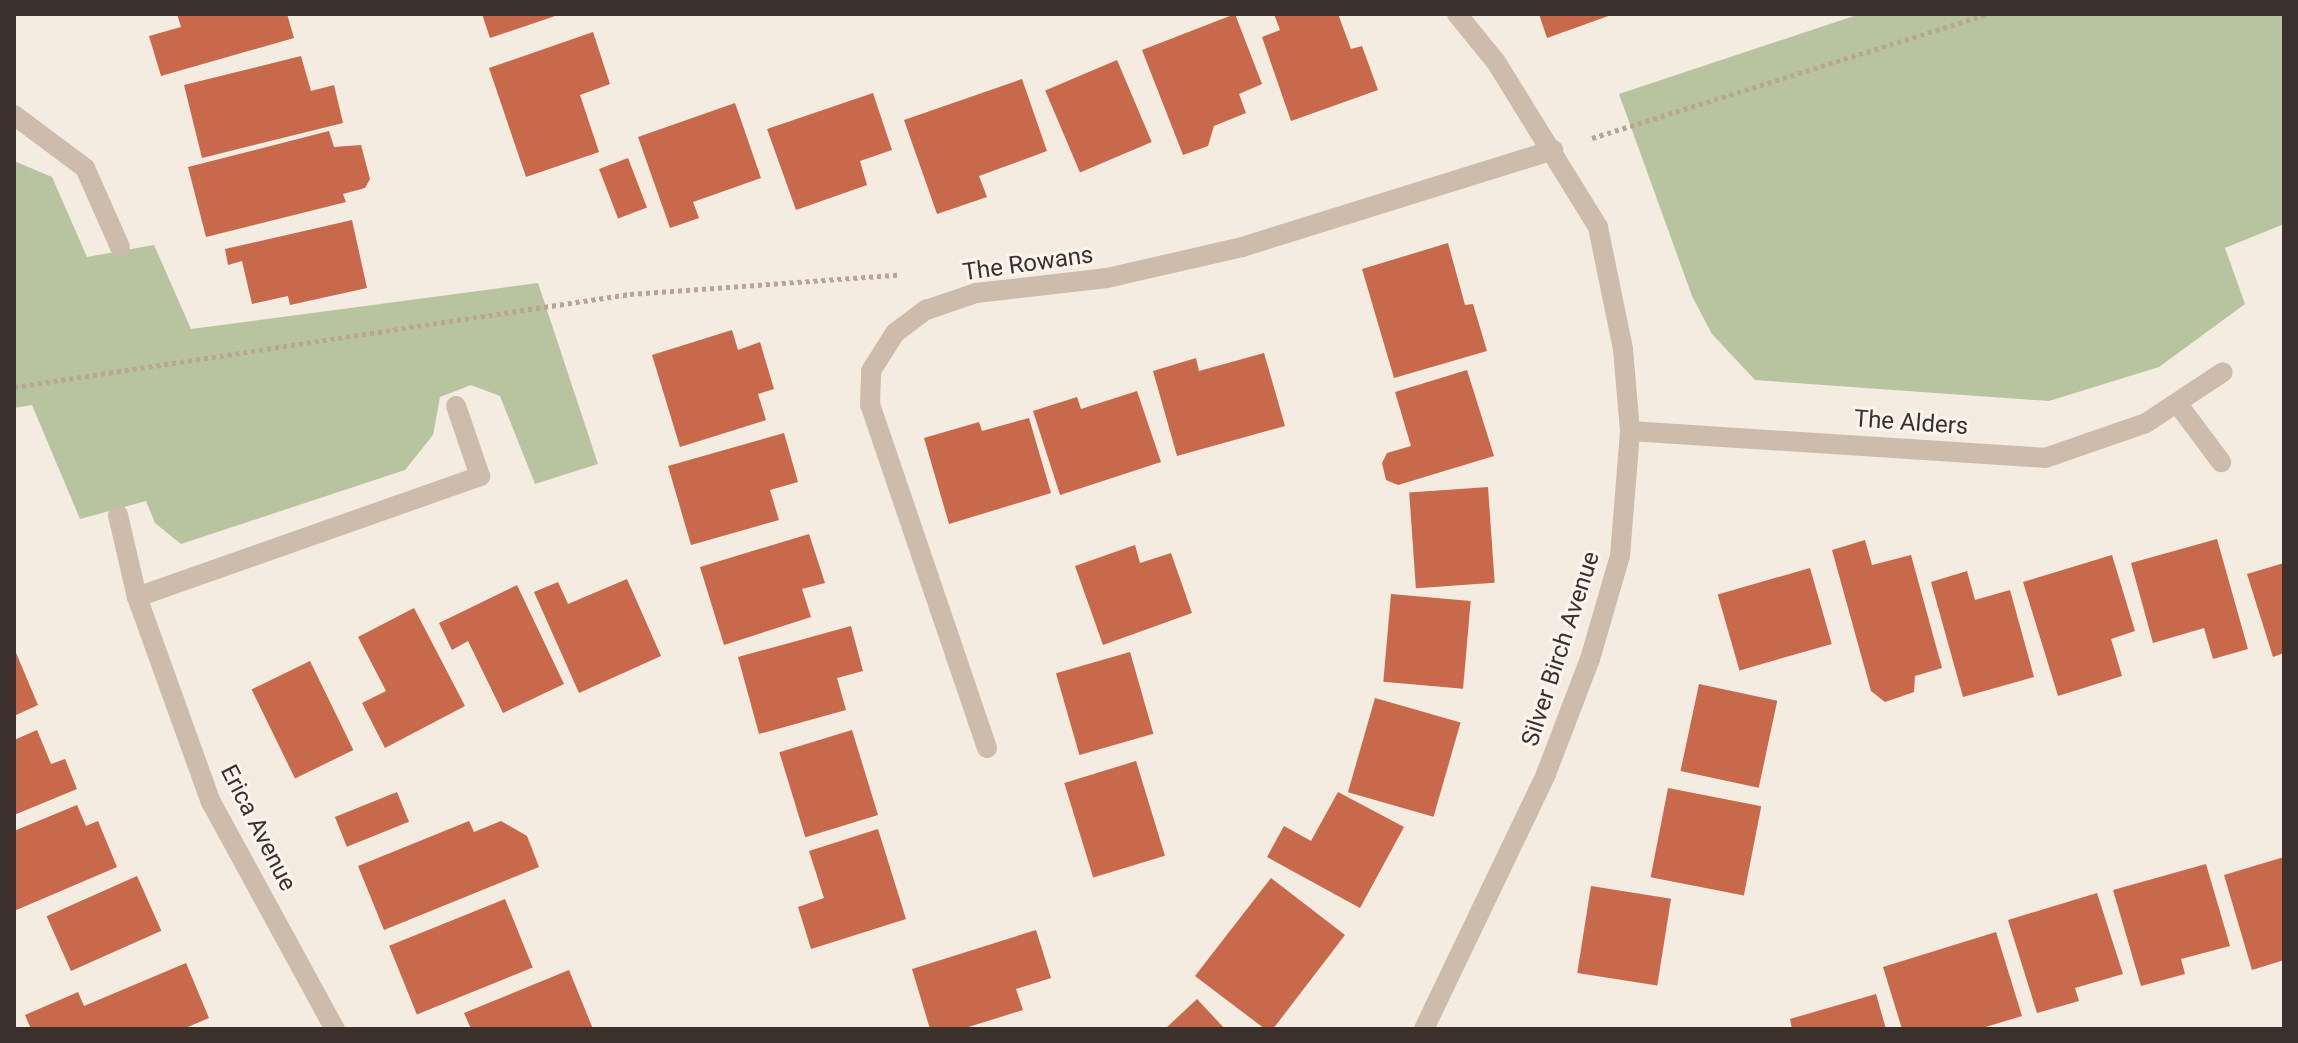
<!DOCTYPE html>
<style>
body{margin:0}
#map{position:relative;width:2298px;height:1043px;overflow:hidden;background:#f4ebe1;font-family:Roboto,sans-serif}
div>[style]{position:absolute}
.green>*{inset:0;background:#b8c4a0}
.building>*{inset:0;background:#c8694b;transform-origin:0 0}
.path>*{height:5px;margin-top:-2.5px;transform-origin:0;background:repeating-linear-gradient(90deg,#b9a596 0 4px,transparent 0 8px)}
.minor>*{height:20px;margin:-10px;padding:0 10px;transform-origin:10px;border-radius:10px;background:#cdbbac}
span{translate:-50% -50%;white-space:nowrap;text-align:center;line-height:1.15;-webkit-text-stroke:6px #fbf5ee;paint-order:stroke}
.street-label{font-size:24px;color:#3b302b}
.frame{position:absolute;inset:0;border:16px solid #3b302b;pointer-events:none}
</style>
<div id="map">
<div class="green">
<i style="clip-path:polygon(1860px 14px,2284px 14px,2284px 224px,2225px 248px,2245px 304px,2159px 367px,2049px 401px,1755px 380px,1712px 334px,1692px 296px,1619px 94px)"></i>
<i style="clip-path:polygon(14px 161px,52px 177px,87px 257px,154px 245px,191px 329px,538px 283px,598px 464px,535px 484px,500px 396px,471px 385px,440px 397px,433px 435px,405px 470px,181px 544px,155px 523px,146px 501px,80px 519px,32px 405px,14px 408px)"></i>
</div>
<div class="building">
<i style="clip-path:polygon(177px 14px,287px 14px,294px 38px,161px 76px,149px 36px,181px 27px)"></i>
<i style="clip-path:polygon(482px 14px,558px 14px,558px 15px,490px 38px)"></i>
<i style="clip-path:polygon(1235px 14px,1262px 84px,1239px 94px,1246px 113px,1214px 126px,1208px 146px,1183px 155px,1142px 50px)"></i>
<i style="clip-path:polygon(1274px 14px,1338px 14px,1351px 49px,1362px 46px,1378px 90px,1291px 121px,1262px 37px,1280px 30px)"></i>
<i style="clip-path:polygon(1539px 14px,1614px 14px,1547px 38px)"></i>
<i style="clip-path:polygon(593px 32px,610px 84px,580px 95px,599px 152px,526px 177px,489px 68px)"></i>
<i style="clip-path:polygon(301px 56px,311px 91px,334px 85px,343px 123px,202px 158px,184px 85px)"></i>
<i style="left:1117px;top:60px;width:89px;height:78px;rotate:67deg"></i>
<i style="clip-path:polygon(1022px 79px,1047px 151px,979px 176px,987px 197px,937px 214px,904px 120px)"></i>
<i style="clip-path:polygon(873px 93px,892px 150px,860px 161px,867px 185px,796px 210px,767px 129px)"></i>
<i style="clip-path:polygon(735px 103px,761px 178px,693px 202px,699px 218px,670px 228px,638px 137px)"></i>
<i style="clip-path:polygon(329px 131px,334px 147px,361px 145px,370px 179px,365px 188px,343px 194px,346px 202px,206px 237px,188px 167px)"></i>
<i style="left:628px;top:158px;width:53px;height:31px;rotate:69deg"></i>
<i style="clip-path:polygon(352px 220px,367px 288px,290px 305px,288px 296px,252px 304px,242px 261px,228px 265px,225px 249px)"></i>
<i style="clip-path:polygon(1448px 243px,1465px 305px,1473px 304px,1487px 351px,1394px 378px,1362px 269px)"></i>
<i style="clip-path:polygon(732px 330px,738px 350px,760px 342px,774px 389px,758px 394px,766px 420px,680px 447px,652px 355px)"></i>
<i style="clip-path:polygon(1264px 353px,1285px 426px,1177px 456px,1153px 371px,1196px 358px,1199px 371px)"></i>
<i style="clip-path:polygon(1467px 370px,1494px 456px,1398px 485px,1386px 480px,1382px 463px,1387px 453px,1411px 446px,1395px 392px)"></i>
<i style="clip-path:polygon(1137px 391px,1161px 462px,1060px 495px,1033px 411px,1077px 397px,1081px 409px)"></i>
<i style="clip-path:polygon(1029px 418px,1051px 493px,949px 524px,924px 438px,979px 422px,982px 431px)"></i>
<i style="clip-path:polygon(784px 433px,798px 482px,770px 490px,779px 520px,691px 545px,668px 466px)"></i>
<i style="left:1488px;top:487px;width:96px;height:79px;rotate:86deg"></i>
<i style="clip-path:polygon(809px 534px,825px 583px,802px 589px,811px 617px,724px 645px,700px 567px)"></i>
<i style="clip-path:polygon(2217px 539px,2248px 649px,2213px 659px,2204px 628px,2153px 643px,2131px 563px)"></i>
<i style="clip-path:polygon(1865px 540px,1872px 565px,1911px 555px,1942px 668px,1915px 676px,1914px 692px,1885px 702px,1871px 691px,1832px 550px)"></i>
<i style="clip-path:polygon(1135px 545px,1140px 563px,1171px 553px,1192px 613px,1103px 645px,1075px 566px)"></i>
<i style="clip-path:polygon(2112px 555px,2135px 631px,2111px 639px,2122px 676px,2058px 696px,2023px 582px)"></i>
<i style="clip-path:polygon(2284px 563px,2284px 653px,2273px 657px,2247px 574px)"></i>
<i style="left:1810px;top:568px;width:79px;height:96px;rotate:74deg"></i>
<i style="clip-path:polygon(1967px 571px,1975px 600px,2010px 590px,2034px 677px,1963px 697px,1931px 582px)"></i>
<i style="clip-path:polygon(627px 579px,661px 656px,579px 693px,534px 592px,558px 582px,568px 604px)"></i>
<i style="clip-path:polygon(517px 585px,564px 684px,503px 713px,468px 641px,452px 650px,439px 623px)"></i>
<i style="left:1391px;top:594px;width:80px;height:88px;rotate:5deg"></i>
<i style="clip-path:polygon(414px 608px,465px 706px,385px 748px,362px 703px,386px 691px,358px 637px)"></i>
<i style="clip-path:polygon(851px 626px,863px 671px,837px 678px,846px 710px,759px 734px,738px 657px)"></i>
<i style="clip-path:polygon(14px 648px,38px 705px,14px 716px)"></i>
<i style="left:1130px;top:652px;width:85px;height:77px;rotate:74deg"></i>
<i style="left:310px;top:661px;width:99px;height:65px;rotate:64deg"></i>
<i style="left:1699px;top:684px;width:80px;height:89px;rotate:12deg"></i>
<i style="left:1375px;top:698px;width:89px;height:98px;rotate:16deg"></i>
<i style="clip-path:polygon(37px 730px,51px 764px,65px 759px,77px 789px,14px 815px,14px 740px)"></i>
<i style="left:852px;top:730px;width:89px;height:76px;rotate:73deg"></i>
<i style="left:1136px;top:761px;width:99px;height:75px;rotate:73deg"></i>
<i style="left:1668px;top:788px;width:95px;height:91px;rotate:11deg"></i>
<i style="left:397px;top:792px;width:32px;height:67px;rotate:68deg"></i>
<i style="clip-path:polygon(1338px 792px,1404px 827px,1360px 908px,1267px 857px,1284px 826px,1311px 841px)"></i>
<i style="clip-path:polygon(77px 805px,86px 826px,98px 821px,117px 867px,14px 911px,14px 831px)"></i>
<i style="clip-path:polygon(469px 821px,474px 832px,501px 821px,527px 836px,539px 867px,384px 930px,358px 866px)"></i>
<i style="clip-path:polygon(878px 829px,906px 919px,811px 949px,798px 907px,824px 898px,809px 851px)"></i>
<i style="clip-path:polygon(2284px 857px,2284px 960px,2252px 970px,2224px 875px)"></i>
<i style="clip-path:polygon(2206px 864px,2230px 946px,2181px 959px,2185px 974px,2141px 986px,2113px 890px)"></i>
<i style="left:137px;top:876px;width:60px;height:99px;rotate:66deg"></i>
<i style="clip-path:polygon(1271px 878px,1345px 935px,1273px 1029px,1265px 1029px,1195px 976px)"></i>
<i style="left:1591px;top:886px;width:81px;height:88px;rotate:9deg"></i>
<i style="clip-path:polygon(2097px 893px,2123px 974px,2075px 988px,2079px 1001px,2037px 1013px,2008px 920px)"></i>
<i style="left:505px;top:899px;width:74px;height:125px;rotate:68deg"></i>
<i style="clip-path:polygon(1036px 930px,1051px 978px,1016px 989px,1023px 1010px,962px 1029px,930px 1029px,912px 969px)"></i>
<i style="clip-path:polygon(1996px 932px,2022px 1016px,1979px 1029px,1902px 1029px,1883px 967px)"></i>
<i style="clip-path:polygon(186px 963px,209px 1018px,183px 1029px,31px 1029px,25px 1015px,78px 992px,84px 1006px)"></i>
<i style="clip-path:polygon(569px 970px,593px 1029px,471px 1029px,464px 1013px)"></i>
<i style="clip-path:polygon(1876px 994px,1886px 1029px,1792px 1029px,1790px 1019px)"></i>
<i style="clip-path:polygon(1197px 999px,1225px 1029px,1165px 1029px)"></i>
</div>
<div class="path">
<i style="left:1592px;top:138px;width:415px;rotate:-17.4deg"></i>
<i style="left:14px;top:387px;width:623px;rotate:-8.59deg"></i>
<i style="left:630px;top:294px;width:268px;rotate:-4.1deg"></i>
</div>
<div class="minor">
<i style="left:14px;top:115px;width:89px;rotate:36.7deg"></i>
<i style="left:85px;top:168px;width:86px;rotate:66.1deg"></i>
<i style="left:2177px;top:403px;width:74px;rotate:53.3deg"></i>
<i style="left:1630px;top:431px;width:416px;rotate:3.7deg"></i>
<i style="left:2045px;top:458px;width:107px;rotate:-19.1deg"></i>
<i style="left:2146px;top:423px;width:92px;rotate:-33.5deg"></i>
<i style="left:118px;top:515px;width:84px;rotate:77deg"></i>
<i style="left:137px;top:597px;width:218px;rotate:70.2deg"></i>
<i style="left:211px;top:802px;width:259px;rotate:61.4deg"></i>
<i style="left:137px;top:597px;width:364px;rotate:-19.4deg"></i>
<i style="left:480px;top:476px;width:74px;rotate:-108.9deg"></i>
<i style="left:987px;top:748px;width:362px;rotate:-108.8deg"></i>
<i style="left:870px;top:405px;width:34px;rotate:-88deg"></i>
<i style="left:871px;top:371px;width:45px;rotate:-57.7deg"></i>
<i style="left:895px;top:333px;width:39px;rotate:-37deg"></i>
<i style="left:926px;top:310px;width:53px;rotate:-18.8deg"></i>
<i style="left:976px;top:293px;width:132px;rotate:-6.5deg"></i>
<i style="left:1107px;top:278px;width:139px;rotate:-12.9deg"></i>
<i style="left:1242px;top:247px;width:326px;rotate:-17.3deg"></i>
<i style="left:1424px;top:1029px;width:283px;rotate:-64.4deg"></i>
<i style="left:1546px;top:774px;width:123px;rotate:-69.1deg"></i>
<i style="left:1590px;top:659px;width:107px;rotate:-73.8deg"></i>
<i style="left:1620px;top:556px;width:125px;rotate:-85.4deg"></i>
<i style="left:1630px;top:431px;width:82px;rotate:-94.9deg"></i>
<i style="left:1623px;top:349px;width:125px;rotate:-101.6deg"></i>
<i style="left:1598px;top:227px;width:194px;rotate:-121.7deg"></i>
<i style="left:1496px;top:62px;width:62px;rotate:-129.1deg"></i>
</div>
<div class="street-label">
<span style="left:1028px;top:264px;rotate:-8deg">The Rowans</span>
<span style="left:1911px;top:423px;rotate:4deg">The Alders</span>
<span style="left:1561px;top:649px;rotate:-72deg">Silver Birch Avenue</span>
<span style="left:258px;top:828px;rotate:63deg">Erica Avenue</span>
</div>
<div class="frame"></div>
</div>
